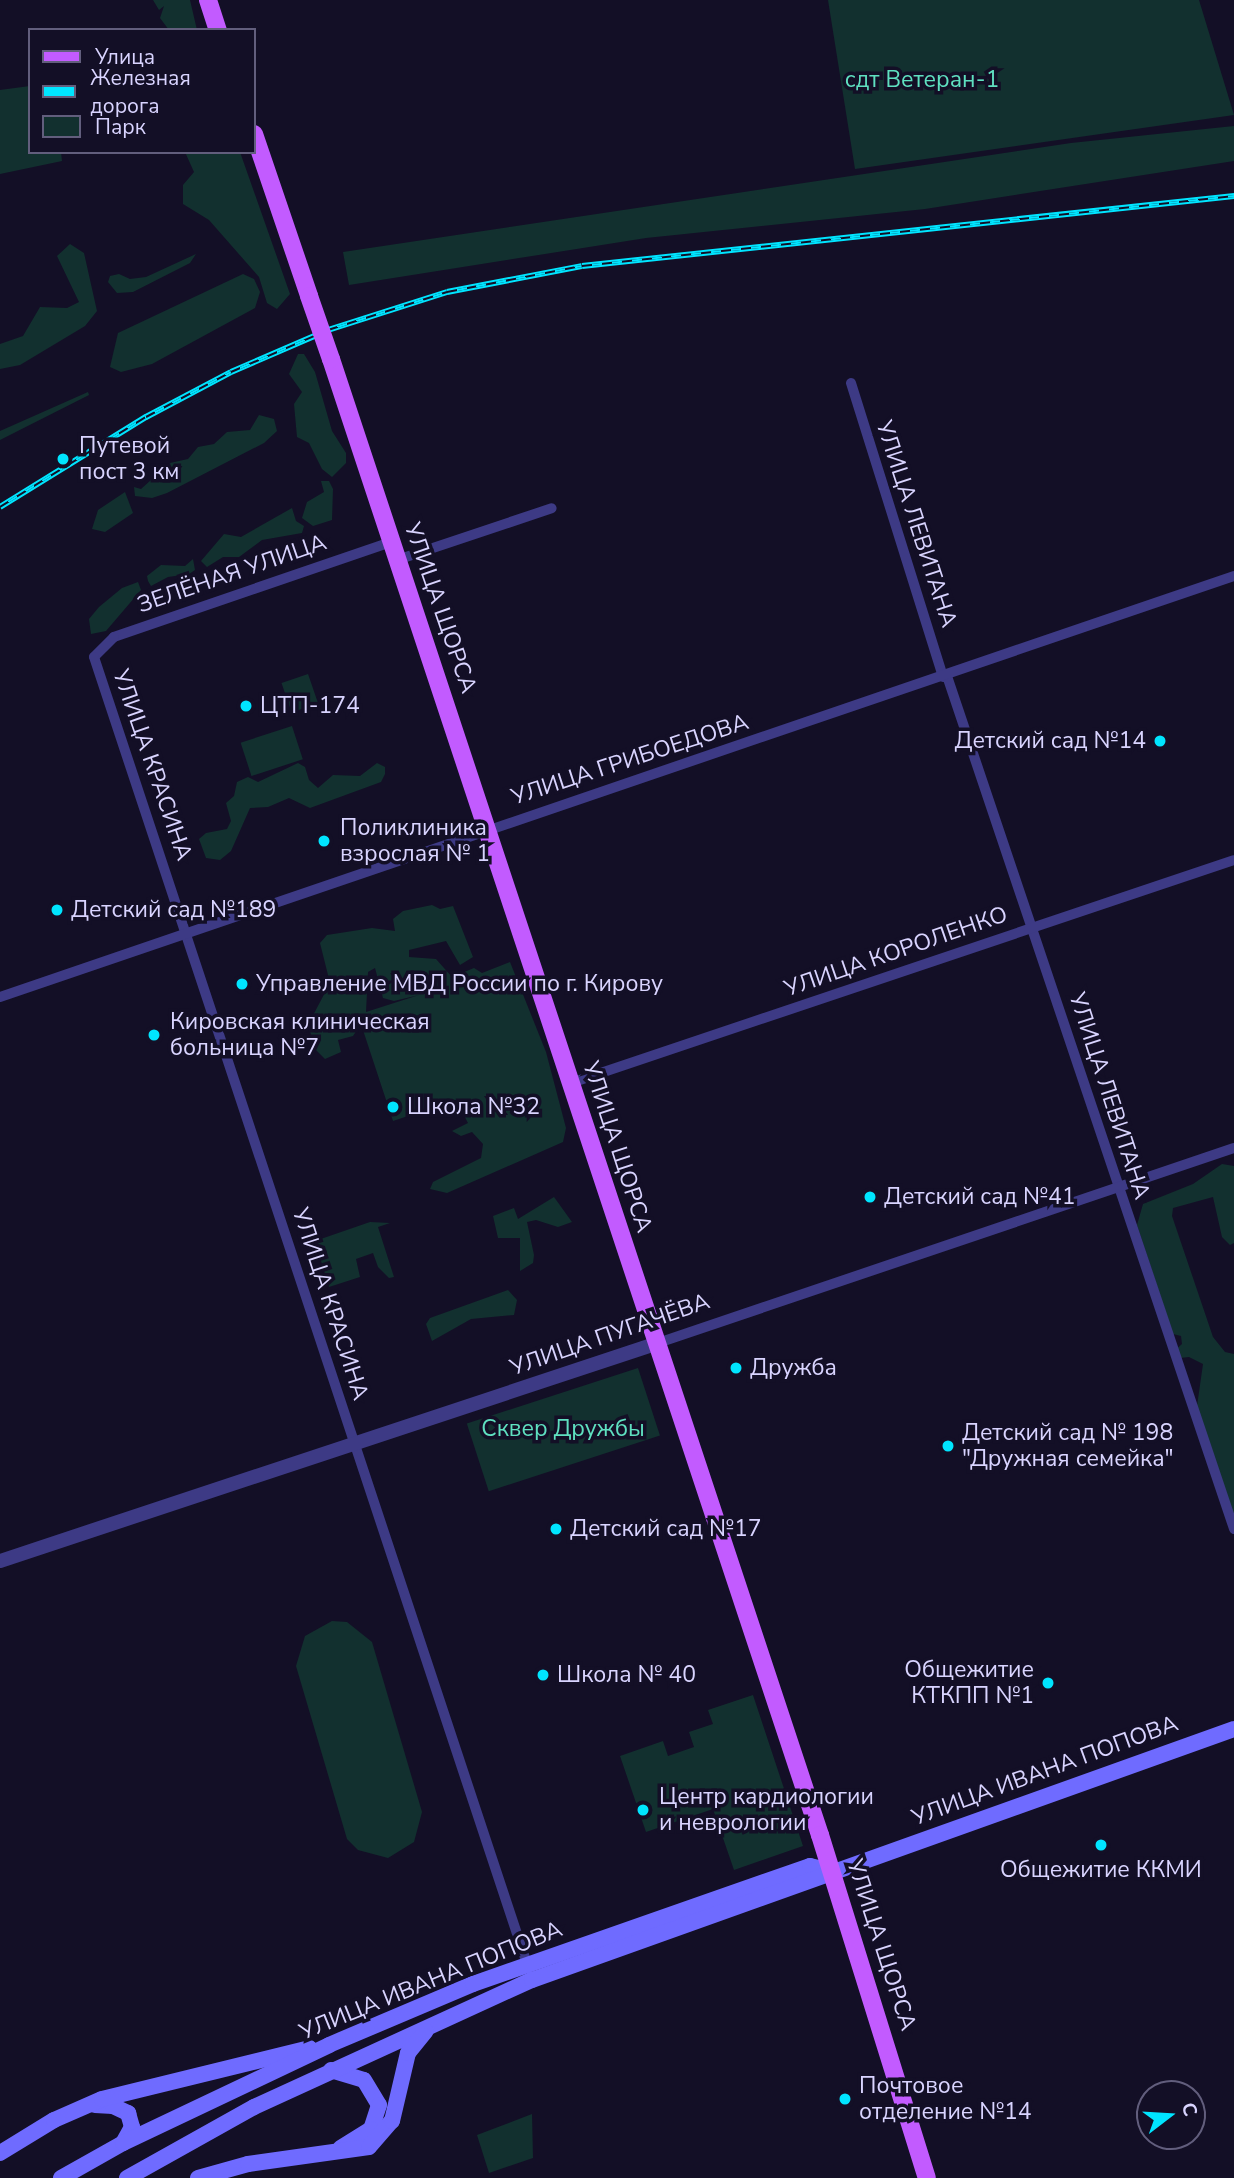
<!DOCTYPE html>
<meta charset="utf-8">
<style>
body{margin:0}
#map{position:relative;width:1234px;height:2178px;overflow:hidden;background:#130f26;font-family:"Nunito Sans",sans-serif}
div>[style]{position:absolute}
.green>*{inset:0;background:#12302f;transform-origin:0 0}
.minor>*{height:10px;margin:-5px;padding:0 5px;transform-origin:5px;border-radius:5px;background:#3d3a85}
.tertiary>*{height:14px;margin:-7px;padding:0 7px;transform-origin:7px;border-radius:7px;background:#3d3a85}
.secondary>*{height:16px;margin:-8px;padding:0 8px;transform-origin:8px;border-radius:8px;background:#6f6bff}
.primary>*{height:18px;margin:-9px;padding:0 9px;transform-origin:9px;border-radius:9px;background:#c25bff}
.rail>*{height:6px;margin-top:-3px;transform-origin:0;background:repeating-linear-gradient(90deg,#130f26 0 10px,#00e5ff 0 20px);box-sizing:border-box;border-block:2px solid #00e5ff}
.primary-bridge>*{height:18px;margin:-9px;padding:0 9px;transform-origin:9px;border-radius:9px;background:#c25bff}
.dots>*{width:19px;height:19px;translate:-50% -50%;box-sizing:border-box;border:4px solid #130f26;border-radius:50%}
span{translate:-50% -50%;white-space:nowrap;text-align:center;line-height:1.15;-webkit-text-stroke:7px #130f26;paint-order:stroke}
.park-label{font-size:23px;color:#5fe0c0}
.poi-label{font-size:23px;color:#d9d4ff}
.left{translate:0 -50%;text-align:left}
.right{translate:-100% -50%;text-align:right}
.street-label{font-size:23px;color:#d9d4ff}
.legend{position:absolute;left:28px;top:28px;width:228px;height:126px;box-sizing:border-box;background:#130f26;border:2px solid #625e7d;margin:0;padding:9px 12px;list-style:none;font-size:21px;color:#d9d4ff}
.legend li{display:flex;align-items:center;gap:14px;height:35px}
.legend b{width:35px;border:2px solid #625e7d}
.north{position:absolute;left:1136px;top:2080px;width:70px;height:70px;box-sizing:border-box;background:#130f26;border:2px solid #625e7d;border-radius:50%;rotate:73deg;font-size:19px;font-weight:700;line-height:28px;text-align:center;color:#d9d4ff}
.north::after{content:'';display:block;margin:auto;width:24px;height:32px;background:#00e5ff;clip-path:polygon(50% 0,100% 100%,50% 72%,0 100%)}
</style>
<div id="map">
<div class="green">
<i style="clip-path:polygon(153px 0,190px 0,197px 30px,169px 30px,160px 18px,164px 6px,159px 10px)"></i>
<i style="clip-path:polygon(828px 0,1199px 0,1234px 115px,855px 169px)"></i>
<i style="clip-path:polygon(30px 86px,30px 152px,61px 152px,62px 161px,0 174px,0 90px)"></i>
<i style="clip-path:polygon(1234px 126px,1234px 161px,925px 209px,646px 238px,349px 285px,343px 252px,1071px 143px)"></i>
<i style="clip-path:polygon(185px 152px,240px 152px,290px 294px,277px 309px,267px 303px,259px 277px,209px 220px,183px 204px,183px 185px,194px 172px)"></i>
<i style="clip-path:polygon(70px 244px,84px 253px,97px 311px,85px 326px,20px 365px,0 369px,0 344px,23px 336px,40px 307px,67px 308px,79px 302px,57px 256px)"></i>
<i style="clip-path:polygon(196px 254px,190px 263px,133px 292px,117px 293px,108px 282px,110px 276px,119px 274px,130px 279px,146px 277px)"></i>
<i style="clip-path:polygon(243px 274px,254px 279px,260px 292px,255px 308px,152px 364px,121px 372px,110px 367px,118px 333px)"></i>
<i style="clip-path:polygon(298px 354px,304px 354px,315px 372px,332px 431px,346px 453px,346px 463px,332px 477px,322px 469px,309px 443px,297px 437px,294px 404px,302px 392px,289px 374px)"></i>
<i style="clip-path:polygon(88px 392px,89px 395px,0 440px,0 431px)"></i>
<i style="clip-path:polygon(259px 415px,274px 419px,277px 431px,264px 443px,167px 493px,152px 498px,135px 496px,134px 487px,141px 489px,170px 463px,188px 459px,198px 447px,214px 444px,227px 432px,250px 430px)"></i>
<i style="clip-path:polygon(321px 481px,329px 481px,333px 489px,332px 520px,313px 526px,302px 518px,307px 502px,324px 492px)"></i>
<i style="clip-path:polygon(125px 492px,133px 513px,105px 532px,92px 529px,98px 510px)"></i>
<i style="clip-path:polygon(292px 508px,296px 521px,304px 526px,302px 533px,262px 540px,239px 557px,223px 557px,207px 567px,201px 561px,224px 534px,241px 537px)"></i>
<i style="clip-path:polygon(193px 559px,195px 570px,189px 574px,168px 577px,151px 586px,148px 581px,147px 576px,161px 565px,185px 566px)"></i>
<i style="clip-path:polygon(138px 582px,141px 590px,106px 631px,91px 634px,89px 619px,99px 607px,122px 588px)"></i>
<i style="left:308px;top:674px;width:31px;height:28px;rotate:71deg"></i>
<i style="left:292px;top:726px;width:35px;height:54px;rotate:72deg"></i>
<i style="clip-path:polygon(298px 763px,305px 767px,309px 780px,318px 788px,333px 775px,360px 776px,377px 763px,385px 767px,385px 774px,381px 782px,310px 808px,289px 798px,268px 807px,250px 808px,231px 851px,220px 860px,206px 858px,199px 839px,206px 833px,227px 829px,231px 821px,226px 803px,234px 796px,237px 782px,248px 777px,258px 782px)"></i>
<i style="clip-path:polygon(evenodd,432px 905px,440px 909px,453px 906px,473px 957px,460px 965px,446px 941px,409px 950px,409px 957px,436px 959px,452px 977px,474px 968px,482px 973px,510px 962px,546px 1052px,566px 1128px,563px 1142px,447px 1193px,430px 1189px,433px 1182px,481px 1158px,483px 1144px,472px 1132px,461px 1136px,452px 1131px,468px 1123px,456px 1100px,393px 1121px,361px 1024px,353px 1036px,338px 1040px,341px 1052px,325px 1059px,316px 1050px,308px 1025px,330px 983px,320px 943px,327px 935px,372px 928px,395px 931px,393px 919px,403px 911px,432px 905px,375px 968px,383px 998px,394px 1001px,419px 995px,366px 1012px,368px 972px,375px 968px)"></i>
<i style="clip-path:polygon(1222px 1164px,1234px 1166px,1234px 1243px,1230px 1245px,1222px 1237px,1213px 1197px,1173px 1208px,1172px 1216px,1213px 1337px,1225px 1352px,1234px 1354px,1234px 1518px,1197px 1406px,1203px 1364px,1189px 1357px,1180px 1358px,1174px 1351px,1182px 1344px,1181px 1336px,1173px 1334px,1137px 1225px,1143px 1204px,1193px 1184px)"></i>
<i style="clip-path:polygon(554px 1197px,572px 1222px,558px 1227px,536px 1220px,527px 1222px,534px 1255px,533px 1263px,520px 1271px,520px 1238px,498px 1238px,493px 1216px,514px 1208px,518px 1219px)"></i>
<i style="clip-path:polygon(370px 1222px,390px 1223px,378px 1227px,394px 1277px,389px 1278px,378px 1267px,373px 1253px,356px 1259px,360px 1277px,329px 1287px,315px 1241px)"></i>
<i style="clip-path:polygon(508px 1290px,517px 1300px,514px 1315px,471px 1319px,432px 1341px,426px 1324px,430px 1318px)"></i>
<i style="left:638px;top:1368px;width:71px;height:180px;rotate:72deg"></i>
<i style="clip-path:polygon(332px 1621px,347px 1622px,372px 1642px,422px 1812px,414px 1842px,388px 1858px,358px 1850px,347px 1839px,296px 1666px,305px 1636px)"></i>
<i style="clip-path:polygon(753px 1695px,803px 1846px,734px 1870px,713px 1809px,646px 1832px,620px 1756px,663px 1741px,668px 1756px,694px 1747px,689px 1732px,713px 1724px,708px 1710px)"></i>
<i style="clip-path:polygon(532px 2114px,533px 2158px,489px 2173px,477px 2135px)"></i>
</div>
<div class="minor">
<i style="left:851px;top:383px;width:308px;rotate:72.6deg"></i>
<i style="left:391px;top:542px;width:293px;rotate:161.1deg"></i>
<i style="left:114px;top:637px;width:28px;rotate:135deg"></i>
<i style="left:94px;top:657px;width:1377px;rotate:71.67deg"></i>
<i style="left:397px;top:560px;width:163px;rotate:-18.5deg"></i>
<i style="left:947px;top:676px;width:900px;rotate:71.4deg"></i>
<i style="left:0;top:997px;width:1304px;rotate:-18.84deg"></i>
<i style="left:571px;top:1083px;width:699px;rotate:-18.59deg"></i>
<i style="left:655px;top:1344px;width:611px;rotate:-18.7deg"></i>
</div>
<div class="tertiary">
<i style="left:0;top:1561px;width:690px;rotate:-18.33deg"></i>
</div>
<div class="secondary">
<i style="left:331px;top:2070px;width:34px;rotate:17deg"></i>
<i style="left:364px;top:2080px;width:29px;rotate:59deg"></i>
<i style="left:379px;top:2105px;width:25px;rotate:108deg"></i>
<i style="left:371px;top:2129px;width:36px;rotate:148deg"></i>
<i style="left:95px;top:2105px;width:18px;rotate:3deg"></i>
<i style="left:113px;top:2106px;width:17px;rotate:25deg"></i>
<i style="left:128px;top:2113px;width:15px;rotate:74deg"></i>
<i style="left:132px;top:2127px;width:18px;rotate:119deg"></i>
<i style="left:0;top:2153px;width:63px;rotate:-31.4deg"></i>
<i style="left:54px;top:2120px;width:52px;rotate:-23.6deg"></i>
<i style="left:102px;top:2099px;width:214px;rotate:-13.8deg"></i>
<i style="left:61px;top:2178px;width:71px;rotate:-29.4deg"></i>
<i style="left:123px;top:2143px;width:228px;rotate:-25.4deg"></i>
<i style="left:329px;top:2045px;width:156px;rotate:-23deg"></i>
<i style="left:473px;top:1984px;width:357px;rotate:-19.3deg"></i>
<i style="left:810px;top:1866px;width:22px;rotate:13deg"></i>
<i style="left:127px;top:2178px;width:145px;rotate:-29.2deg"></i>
<i style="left:254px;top:2107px;width:306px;rotate:-24.6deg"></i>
<i style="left:532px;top:1980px;width:746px;rotate:-19.67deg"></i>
<i style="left:198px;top:2178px;width:52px;rotate:-15.6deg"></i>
<i style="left:248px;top:2164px;width:122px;rotate:-8deg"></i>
<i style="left:369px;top:2147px;width:35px;rotate:-49deg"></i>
<i style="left:392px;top:2121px;width:70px;rotate:-76.8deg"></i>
<i style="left:408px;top:2053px;width:28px;rotate:-51deg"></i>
</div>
<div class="primary">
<i style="left:208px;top:0;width:32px;rotate:72deg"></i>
<i style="left:254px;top:134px;width:171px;rotate:71.2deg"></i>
<i style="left:331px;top:359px;width:1555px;rotate:71.67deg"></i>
<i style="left:820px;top:1835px;width:359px;rotate:72.7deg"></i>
</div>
<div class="rail">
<i style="left:0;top:507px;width:172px;rotate:-31.7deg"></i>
<i style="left:146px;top:417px;width:96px;rotate:-27.9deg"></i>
<i style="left:231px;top:372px;width:106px;rotate:-23.4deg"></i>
<i style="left:328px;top:330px;width:125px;rotate:-17.7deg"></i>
<i style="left:447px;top:292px;width:137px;rotate:-10.9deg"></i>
<i style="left:582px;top:266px;width:656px;rotate:-6.13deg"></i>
</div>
<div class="primary-bridge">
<i style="left:309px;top:296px;width:67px;rotate:70.8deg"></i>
</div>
<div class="dots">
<i style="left:63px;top:459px;background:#00e5ff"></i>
<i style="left:246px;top:706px;background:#00e5ff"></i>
<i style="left:1160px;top:741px;background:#00e5ff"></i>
<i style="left:324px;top:841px;background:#00e5ff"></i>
<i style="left:57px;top:910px;background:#00e5ff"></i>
<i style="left:242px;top:984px;background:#00e5ff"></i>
<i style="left:154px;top:1035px;background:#00e5ff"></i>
<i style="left:393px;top:1107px;background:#00e5ff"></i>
<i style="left:870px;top:1197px;background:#00e5ff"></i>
<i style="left:736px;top:1368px;background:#00e5ff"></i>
<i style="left:948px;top:1446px;background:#00e5ff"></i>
<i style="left:556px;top:1529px;background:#00e5ff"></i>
<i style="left:543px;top:1675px;background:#00e5ff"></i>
<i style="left:1048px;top:1683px;background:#00e5ff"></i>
<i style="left:643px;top:1810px;background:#00e5ff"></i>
<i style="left:1101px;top:1845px;background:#00e5ff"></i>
<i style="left:845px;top:2099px;background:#00e5ff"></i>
</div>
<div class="park-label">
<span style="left:922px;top:80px">сдт Ветеран-1</span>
<span style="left:563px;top:1429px">Сквер Дружбы</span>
</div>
<div class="poi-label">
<span class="left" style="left:79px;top:459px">Путевой<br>пост 3 км</span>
<span class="left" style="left:260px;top:706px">ЦТП-174</span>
<span class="right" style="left:1146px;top:741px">Детский сад №14</span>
<span class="left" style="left:340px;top:841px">Поликлиника<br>взрослая № 1</span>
<span class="left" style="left:71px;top:910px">Детский сад №189</span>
<span class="left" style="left:256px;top:984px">Управление МВД России по г. Кирову</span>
<span class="left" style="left:170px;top:1035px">Кировская клиническая<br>больница №7</span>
<span class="left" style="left:407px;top:1107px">Школа №32</span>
<span class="left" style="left:884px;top:1197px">Детский сад №41</span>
<span class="left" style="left:750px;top:1368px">Дружба</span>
<span class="left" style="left:962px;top:1446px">Детский сад № 198<br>"Дружная семейка"</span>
<span class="left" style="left:570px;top:1529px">Детский сад №17</span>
<span class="right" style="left:1034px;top:1683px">Общежитие<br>КТКПП №1</span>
<span class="left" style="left:557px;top:1675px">Школа № 40</span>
<span class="left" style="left:659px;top:1810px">Центр кардиологии<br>и неврологии</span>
<span style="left:1101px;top:1870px">Общежитие ККМИ</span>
<span class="left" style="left:859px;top:2099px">Почтовое<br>отделение №14</span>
</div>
<div class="street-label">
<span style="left:916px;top:524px;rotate:72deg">УЛИЦА ЛЕВИТАНА</span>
<span style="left:232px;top:574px;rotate:-19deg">ЗЕЛЁНАЯ УЛИЦА</span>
<span style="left:440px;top:608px;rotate:71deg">УЛИЦА ЩОРСА</span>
<span style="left:630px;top:760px;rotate:-18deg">УЛИЦА ГРИБОЕДОВА</span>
<span style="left:152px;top:765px;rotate:71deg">УЛИЦА КРАСИНА</span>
<span style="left:896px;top:952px;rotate:-19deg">УЛИЦА КОРОЛЕНКО</span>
<span style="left:1109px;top:1096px;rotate:72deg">УЛИЦА ЛЕВИТАНА</span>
<span style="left:617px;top:1147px;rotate:72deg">УЛИЦА ЩОРСА</span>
<span style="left:330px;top:1304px;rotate:72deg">УЛИЦА КРАСИНА</span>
<span style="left:610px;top:1335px;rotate:-19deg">УЛИЦА ПУГАЧЁВА</span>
<span style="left:1045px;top:1771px;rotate:-20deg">УЛИЦА ИВАНА ПОПОВА</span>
<span style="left:881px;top:1945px;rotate:72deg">УЛИЦА ЩОРСА</span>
<span style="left:431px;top:1981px;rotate:-22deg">УЛИЦА ИВАНА ПОПОВА</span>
</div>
<ul class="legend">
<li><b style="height:9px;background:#c25bff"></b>Улица</li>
<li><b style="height:9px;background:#00e5ff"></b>Железная дорога</li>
<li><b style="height:19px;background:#12302f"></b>Парк</li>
</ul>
<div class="north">С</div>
</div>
